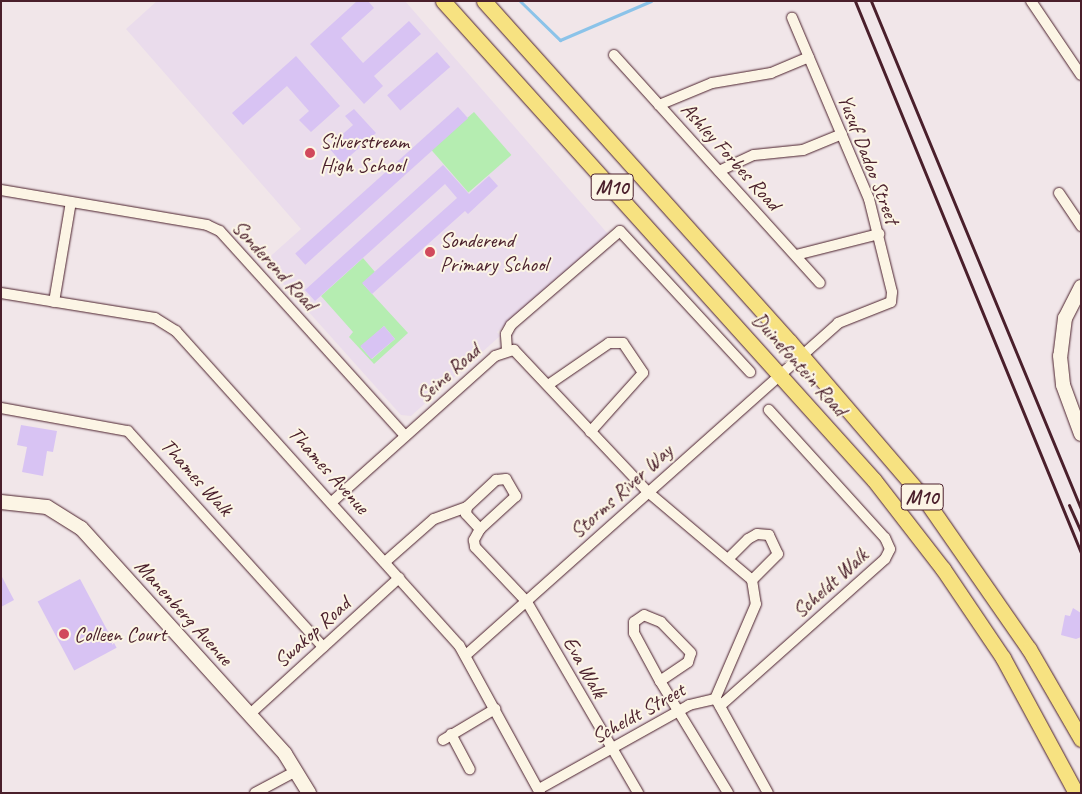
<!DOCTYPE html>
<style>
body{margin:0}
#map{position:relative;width:1082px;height:794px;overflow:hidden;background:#f1e6e9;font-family:Caveat,sans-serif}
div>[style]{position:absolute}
.built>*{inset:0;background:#eadcec}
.green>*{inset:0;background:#b5edb1;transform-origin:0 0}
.stream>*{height:3px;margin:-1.5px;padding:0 1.5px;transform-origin:1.5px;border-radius:1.5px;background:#8bc3e9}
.building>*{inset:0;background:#d8c3f3;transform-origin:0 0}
.roads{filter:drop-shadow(0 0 1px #4a1f2b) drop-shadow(0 0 1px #4a1f2b)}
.street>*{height:10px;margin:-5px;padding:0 5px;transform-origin:5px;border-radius:5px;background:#fcf5e5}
.secondary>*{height:14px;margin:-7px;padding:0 7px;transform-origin:7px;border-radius:7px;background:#fcf5e5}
.primary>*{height:15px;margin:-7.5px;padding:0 7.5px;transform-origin:7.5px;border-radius:7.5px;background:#f7e281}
.rail>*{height:3px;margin:-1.5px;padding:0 1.5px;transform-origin:1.5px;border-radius:1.5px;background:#4a1f2b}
.dots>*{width:14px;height:14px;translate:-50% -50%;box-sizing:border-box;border:2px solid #fcf5e5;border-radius:50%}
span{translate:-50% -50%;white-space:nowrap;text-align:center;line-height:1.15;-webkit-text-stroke:4px #fcf5e5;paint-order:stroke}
.shield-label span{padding:1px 4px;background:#fcf5e5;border:1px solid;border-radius:4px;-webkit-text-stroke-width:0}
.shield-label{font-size:20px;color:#4a1f2b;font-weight:700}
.poi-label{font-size:21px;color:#4a1f2b}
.left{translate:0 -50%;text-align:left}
.street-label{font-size:21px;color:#4a1f2b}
.frame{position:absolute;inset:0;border:2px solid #4a1f2b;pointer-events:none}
</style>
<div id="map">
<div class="built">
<i style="clip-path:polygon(157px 1px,405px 1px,608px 234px,497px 332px,500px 336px,411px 416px,401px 415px,264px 262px,301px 229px,126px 29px)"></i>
</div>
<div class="green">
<i style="left:474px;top:112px;width:57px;height:57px;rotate:49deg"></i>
<i style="clip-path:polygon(evenodd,363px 258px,375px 272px,363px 284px,408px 333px,374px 364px,349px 337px,353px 332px,321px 296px,363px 258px,384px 326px,395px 339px,372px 359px,361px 347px,384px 326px)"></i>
</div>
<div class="stream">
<i style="left:520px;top:1px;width:56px;rotate:44.3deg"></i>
<i style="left:560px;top:40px;width:99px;rotate:-23.2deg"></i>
</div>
<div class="building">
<i style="clip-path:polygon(357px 1px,368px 1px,374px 8px,341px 38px,363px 63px,409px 21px,421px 34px,374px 76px,383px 86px,364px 104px,310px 44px)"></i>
<i style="left:437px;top:52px;width:20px;height:66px;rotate:49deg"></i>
<i style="clip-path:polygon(296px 56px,340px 106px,311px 132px,299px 120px,309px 111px,287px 86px,243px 125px,232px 113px)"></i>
<i style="left:458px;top:107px;width:15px;height:219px;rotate:48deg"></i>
<i style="clip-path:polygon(354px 109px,376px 133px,342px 163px,328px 147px,353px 125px,345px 116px)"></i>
<i style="clip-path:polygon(443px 165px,469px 194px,489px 176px,498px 186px,468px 214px,465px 211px,372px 294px,362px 283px,457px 198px,445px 184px,315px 301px,305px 290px)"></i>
<i style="left:384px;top:326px;width:17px;height:31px;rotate:50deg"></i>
<i style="clip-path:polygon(21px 425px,57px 431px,53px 452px,47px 451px,43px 476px,22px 472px,27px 447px,17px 445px)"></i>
<i style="clip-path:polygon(1px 575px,14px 600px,1px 607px)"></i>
<i style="left:80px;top:579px;width:78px;height:48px;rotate:62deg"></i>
<i style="clip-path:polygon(1073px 608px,1081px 613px,1081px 637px,1076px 639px,1061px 635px,1065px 615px,1070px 616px)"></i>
</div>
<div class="roads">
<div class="street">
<i style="left:1031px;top:1px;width:89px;rotate:56deg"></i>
<i style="left:614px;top:55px;width:307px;rotate:47.9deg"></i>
<i style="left:659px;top:105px;width:57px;rotate:-22.5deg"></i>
<i style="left:712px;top:83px;width:60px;rotate:-9.6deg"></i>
<i style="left:771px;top:73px;width:41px;rotate:-22.8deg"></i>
<i style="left:719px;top:171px;width:38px;rotate:-25deg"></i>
<i style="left:754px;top:155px;width:49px;rotate:-5.8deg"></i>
<i style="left:803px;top:150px;width:42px;rotate:-22.3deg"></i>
<i style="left:1px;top:190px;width:209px;rotate:9.6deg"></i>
<i style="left:207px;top:225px;width:14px;rotate:25deg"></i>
<i style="left:220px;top:231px;width:276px;rotate:47.9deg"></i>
<i style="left:1059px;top:193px;width:40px;rotate:56deg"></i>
<i style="left:796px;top:255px;width:86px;rotate:-14.2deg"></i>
<i style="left:1px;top:293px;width:156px;rotate:9.2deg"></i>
<i style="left:155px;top:318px;width:25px;rotate:32deg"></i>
<i style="left:176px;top:331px;width:423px;rotate:48deg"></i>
<i style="left:459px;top:645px;width:169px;rotate:61.3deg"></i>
<i style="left:54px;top:302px;width:101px;rotate:-80.4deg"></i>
<i style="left:507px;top:350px;width:16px;rotate:-94deg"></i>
<i style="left:506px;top:334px;width:10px;rotate:-61deg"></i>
<i style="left:511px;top:325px;width:144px;rotate:-40.8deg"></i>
<i style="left:620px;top:231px;width:192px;rotate:47.3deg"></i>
<i style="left:548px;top:385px;width:74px;rotate:-34.5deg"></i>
<i style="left:609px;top:343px;width:14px"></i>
<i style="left:623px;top:343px;width:36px;rotate:56deg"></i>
<i style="left:643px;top:373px;width:79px;rotate:131.9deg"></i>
<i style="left:1px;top:408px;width:129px;rotate:10.3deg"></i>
<i style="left:128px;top:431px;width:291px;rotate:47.9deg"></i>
<i style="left:333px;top:501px;width:217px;rotate:-41.8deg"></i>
<i style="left:495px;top:356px;width:20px;rotate:-18deg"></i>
<i style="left:514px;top:350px;width:195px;rotate:46.7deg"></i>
<i style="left:648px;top:492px;width:136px;rotate:40.2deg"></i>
<i style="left:752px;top:580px;width:24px;rotate:81deg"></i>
<i style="left:756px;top:604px;width:103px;rotate:113.3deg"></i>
<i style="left:480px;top:529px;width:21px;rotate:-133deg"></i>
<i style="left:466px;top:514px;width:7px;rotate:-82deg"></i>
<i style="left:467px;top:507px;width:40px;rotate:-43deg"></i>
<i style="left:496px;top:480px;width:10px;rotate:-6deg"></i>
<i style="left:506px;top:479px;width:20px;rotate:60deg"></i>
<i style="left:516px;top:496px;width:49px;rotate:137.5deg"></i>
<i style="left:480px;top:529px;width:13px;rotate:119deg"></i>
<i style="left:474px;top:540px;width:7px;rotate:82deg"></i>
<i style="left:475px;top:547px;width:76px;rotate:46.6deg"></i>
<i style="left:527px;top:602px;width:221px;rotate:59.8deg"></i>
<i style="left:728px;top:559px;width:28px;rotate:-45deg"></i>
<i style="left:748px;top:539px;width:10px;rotate:-29deg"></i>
<i style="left:757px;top:534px;width:12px;rotate:5deg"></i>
<i style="left:769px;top:535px;width:21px;rotate:65deg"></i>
<i style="left:778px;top:554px;width:37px;rotate:135deg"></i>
<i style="left:385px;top:562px;width:65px;rotate:-41.3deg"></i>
<i style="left:434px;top:519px;width:35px;rotate:-20deg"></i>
<i style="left:466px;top:655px;width:499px;rotate:-41.7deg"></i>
<i style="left:838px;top:323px;width:57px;rotate:-21.6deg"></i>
<i style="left:891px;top:302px;width:10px;rotate:-84deg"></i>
<i style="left:892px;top:292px;width:96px;rotate:-103.9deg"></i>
<i style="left:869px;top:199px;width:197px;rotate:-113deg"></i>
<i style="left:660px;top:681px;width:34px;rotate:-34deg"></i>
<i style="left:688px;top:662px;width:9px;rotate:-72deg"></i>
<i style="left:691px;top:653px;width:43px;rotate:-134.1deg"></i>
<i style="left:661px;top:622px;width:18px;rotate:-158deg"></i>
<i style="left:644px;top:615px;width:12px;rotate:145deg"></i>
<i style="left:634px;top:622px;width:11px;rotate:90deg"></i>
<i style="left:634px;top:633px;width:55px;rotate:61.6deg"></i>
<i style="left:660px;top:681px;width:131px;rotate:58.7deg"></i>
<i style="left:717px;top:701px;width:105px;rotate:61deg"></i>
<i style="left:720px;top:706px;width:221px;rotate:-41.7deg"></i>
<i style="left:885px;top:559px;width:11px;rotate:-63deg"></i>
<i style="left:890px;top:549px;width:12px;rotate:-114deg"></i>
<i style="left:885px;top:538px;width:173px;rotate:-132.2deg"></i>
<i style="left:250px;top:714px;width:202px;rotate:-42.4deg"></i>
<i style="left:451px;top:734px;width:40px;rotate:62deg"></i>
<i style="left:443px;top:740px;width:61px;rotate:-30.8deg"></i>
<i style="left:539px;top:789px;width:172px;rotate:-29.2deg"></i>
<i style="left:689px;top:705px;width:27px;rotate:-13deg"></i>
<i style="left:255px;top:793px;width:47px;rotate:-28.2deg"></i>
</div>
<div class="secondary">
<i style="left:1081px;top:287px;width:35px;rotate:117deg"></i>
<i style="left:1065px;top:318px;width:38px;rotate:97deg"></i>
<i style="left:1060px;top:356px;width:29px;rotate:84deg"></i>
<i style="left:1063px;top:385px;width:52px;rotate:69.8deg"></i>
<i style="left:1px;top:502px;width:46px;rotate:6.2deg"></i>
<i style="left:47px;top:507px;width:40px;rotate:32deg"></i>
<i style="left:81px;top:528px;width:304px;rotate:47.9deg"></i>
<i style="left:285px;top:754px;width:46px;rotate:58.4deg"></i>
</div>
<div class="primary">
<i style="left:443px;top:1px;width:644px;rotate:48.02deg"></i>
<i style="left:874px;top:480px;width:113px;rotate:52.2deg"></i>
<i style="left:943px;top:569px;width:107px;rotate:56deg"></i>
<i style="left:1003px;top:658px;width:153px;rotate:61.6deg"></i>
<i style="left:484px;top:1px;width:457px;rotate:48.1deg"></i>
<i style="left:789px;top:341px;width:211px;rotate:49.4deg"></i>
<i style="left:926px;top:501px;width:180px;rotate:55.2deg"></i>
<i style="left:1029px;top:649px;width:104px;rotate:60deg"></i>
</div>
</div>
<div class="rail">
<i style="left:855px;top:1px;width:596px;rotate:67.73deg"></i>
<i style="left:871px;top:1px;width:550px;rotate:67.54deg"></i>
<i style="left:1069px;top:505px;width:30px;rotate:66deg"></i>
</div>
<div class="dots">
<i style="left:310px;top:153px;background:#d1495b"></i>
<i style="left:430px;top:252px;background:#d1495b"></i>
<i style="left:64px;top:634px;background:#d1495b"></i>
</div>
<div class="shield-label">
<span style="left:612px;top:187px">M10</span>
<span style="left:922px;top:497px">M10</span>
</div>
<div class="poi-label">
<span class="left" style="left:320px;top:153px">Silverstream<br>High School</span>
<span class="left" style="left:440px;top:252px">Sonderend<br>Primary School</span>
<span class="left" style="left:74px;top:634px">Colleen Court</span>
</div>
<div class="street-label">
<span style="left:731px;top:156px;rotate:48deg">Ashley Forbes Road</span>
<span style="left:869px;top:159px;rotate:69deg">Yusuf Dadoo Street</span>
<span style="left:275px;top:265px;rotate:47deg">Sonderend Road</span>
<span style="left:800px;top:364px;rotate:48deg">Duinefontein Road</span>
<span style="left:448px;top:373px;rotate:-42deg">Seine Road</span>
<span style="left:329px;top:470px;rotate:48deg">Thames Avenue</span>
<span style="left:197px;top:477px;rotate:48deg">Thames Walk</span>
<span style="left:621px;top:491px;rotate:-42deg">Storms River Way</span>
<span style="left:830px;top:583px;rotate:-42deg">Scheldt Walk</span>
<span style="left:184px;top:612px;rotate:48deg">Manenberg Avenue</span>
<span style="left:312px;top:632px;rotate:-42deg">Swakop Road</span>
<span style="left:585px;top:667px;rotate:61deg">Eva Walk</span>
<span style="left:638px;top:713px;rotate:-29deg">Scheldt Street</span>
</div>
<div class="frame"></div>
</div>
